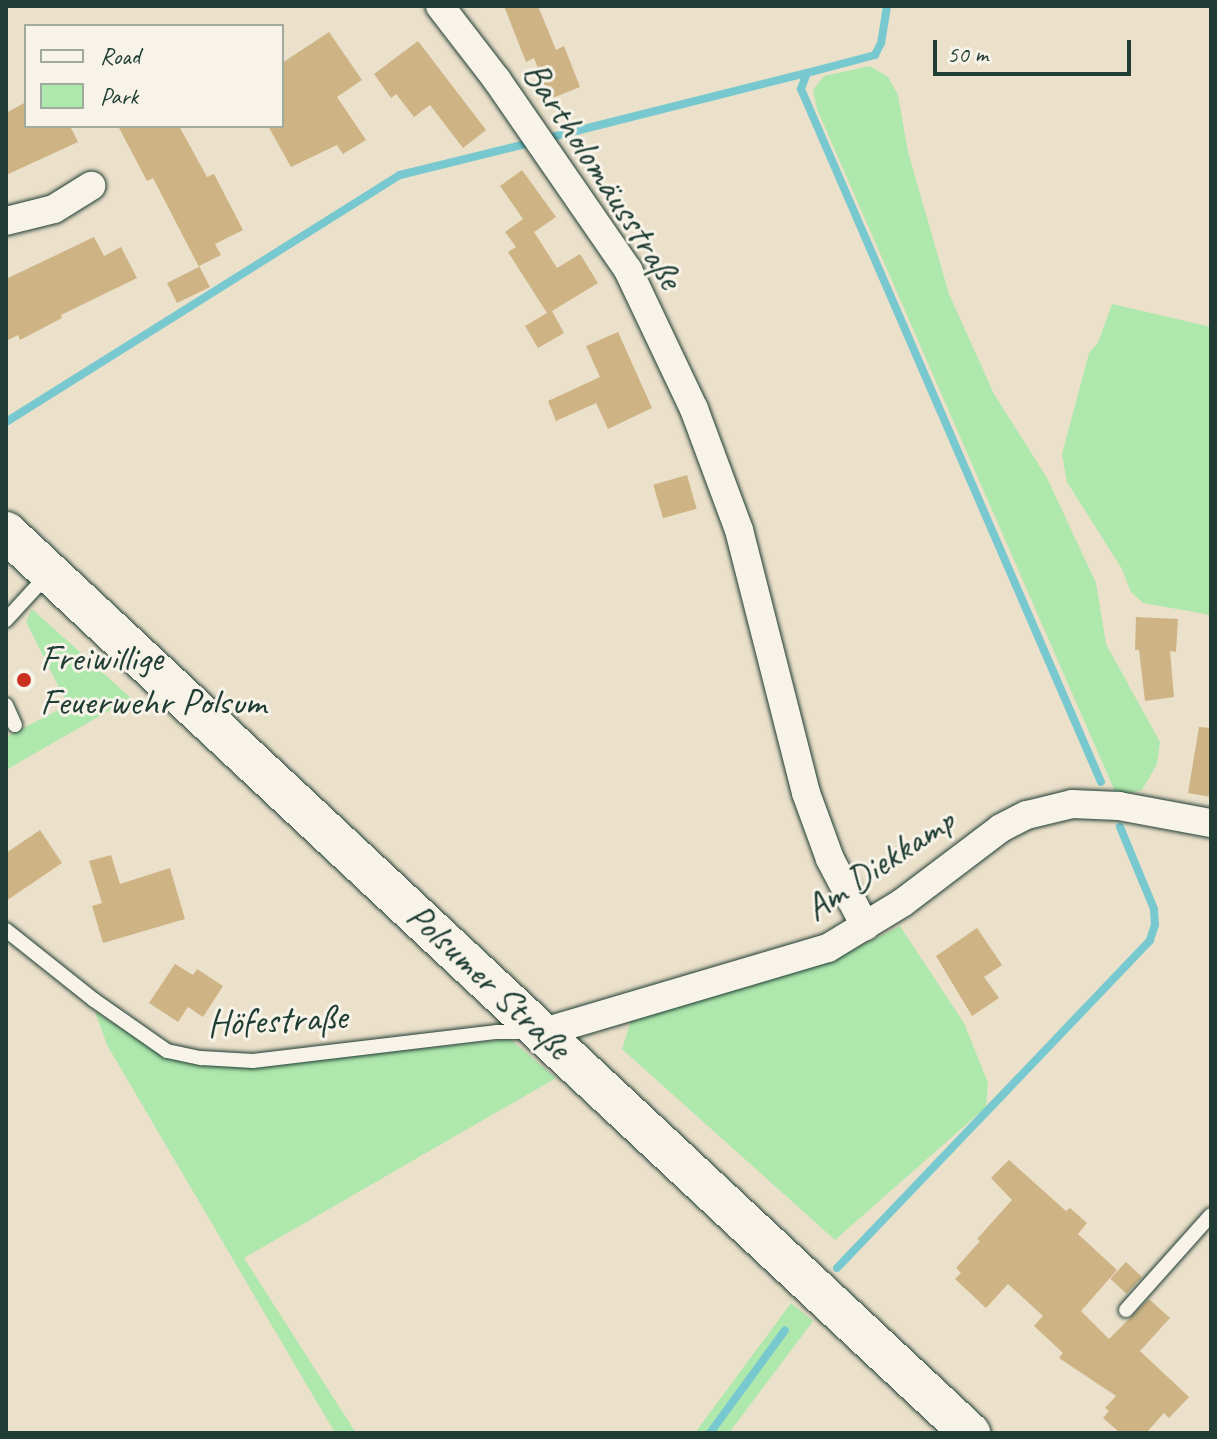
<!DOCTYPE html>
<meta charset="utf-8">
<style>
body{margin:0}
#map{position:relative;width:1217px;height:1439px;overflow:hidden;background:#ebe0ca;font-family:Caveat,sans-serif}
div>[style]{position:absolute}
.green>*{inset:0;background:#aee8ad}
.stream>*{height:8px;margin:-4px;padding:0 4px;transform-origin:4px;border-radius:4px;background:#78c9cf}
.building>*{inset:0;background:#ceb485;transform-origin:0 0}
.roads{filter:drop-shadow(0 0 2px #1f3d34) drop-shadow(0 0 2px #1f3d34)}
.service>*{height:14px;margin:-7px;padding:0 7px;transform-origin:7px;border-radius:7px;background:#f7f3e8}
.minor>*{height:28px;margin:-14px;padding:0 14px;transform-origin:14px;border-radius:14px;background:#f7f3e8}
.secondary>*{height:40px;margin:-20px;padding:0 20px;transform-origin:20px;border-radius:20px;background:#f7f3e8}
.dots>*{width:22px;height:22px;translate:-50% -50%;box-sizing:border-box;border:4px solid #f7f3e8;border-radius:50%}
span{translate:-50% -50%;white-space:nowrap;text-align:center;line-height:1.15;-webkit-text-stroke:6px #f7f3e8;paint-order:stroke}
.street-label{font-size:38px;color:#1f3d34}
.poi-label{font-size:38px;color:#1f3d34}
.left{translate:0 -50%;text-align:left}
.frame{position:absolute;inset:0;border:8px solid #1f3d34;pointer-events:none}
.legend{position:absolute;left:24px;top:24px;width:260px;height:104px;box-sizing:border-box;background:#f7f3e8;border:2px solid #a1aaa0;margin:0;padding:10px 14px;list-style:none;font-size:24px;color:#1f3d34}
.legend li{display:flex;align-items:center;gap:16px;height:40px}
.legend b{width:40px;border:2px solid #a1aaa0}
.scale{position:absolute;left:933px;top:40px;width:198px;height:36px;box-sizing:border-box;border:4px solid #1f3d34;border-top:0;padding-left:10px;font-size:24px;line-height:28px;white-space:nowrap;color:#1f3d34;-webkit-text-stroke:6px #f7f3e8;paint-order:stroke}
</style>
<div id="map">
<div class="green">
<i style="clip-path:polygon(870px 66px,888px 77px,898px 95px,908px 152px,949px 294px,994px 394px,1047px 478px,1096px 583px,1106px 644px,1160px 742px,1157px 764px,1142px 790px,1117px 796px,817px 109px,813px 90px,824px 76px)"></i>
<i style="clip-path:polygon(1112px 304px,1211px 327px,1211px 615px,1143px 603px,1131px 592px,1122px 569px,1067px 482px,1062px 454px,1089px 353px,1098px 343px)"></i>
<i style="clip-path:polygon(32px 609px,131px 698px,6px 770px,6px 737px,68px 705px,26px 622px)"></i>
<i style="clip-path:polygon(900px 926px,964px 1023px,988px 1083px,986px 1107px,835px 1240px,622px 1049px,632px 1018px,839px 957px)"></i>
<i style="clip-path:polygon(95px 1012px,167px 1057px,253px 1067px,510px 1039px,556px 1078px,244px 1258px,356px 1433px,335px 1433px,107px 1045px)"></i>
<i style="clip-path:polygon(791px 1303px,813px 1321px,729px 1433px,695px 1433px)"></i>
</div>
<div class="stream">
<i style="left:887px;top:6px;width:37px;rotate:99deg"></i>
<i style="left:881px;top:43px;width:13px;rotate:117deg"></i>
<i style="left:875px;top:55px;width:70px;rotate:165.2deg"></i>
<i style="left:807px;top:73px;width:17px;rotate:111deg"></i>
<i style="left:801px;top:89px;width:755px;rotate:66.59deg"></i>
<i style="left:548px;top:138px;width:267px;rotate:-14.1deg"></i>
<i style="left:6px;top:422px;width:465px;rotate:-32.1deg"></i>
<i style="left:400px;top:175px;width:129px;rotate:-13.9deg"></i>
<i style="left:837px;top:1268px;width:453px;rotate:-46.3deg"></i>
<i style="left:1150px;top:940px;width:16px;rotate:-72deg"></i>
<i style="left:1155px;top:925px;width:16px;rotate:-94deg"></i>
<i style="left:1154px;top:909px;width:89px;rotate:-112.5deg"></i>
<i style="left:710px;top:1433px;width:127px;rotate:-53.9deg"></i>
</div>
<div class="building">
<i style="clip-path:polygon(504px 6px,538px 6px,556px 50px,564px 46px,580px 87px,550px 99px,534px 58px,526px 62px)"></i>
<i style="clip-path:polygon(329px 32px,362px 80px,337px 97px,366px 140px,343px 154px,337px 145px,291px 167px,268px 126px,282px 126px,282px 63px)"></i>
<i style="clip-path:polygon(418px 41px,486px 130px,463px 148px,430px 105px,414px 117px,396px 94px,391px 98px,374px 74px)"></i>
<i style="clip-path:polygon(26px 102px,26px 126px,70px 126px,78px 142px,6px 175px,6px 113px)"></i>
<i style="clip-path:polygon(118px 126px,179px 126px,207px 177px,214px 174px,243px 230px,215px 244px,221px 255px,199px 266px,210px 287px,177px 303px,167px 283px,199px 267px,153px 178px,147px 181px)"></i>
<i style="clip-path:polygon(522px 170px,556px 217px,534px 232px,557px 268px,580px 254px,598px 283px,552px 311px,564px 333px,538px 348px,525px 326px,547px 313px,508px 252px,516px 247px,505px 232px,523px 219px,500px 186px)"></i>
<i style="clip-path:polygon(94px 237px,104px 256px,121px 247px,137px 278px,61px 315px,62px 318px,20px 340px,18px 335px,6px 341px,6px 279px)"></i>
<i style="clip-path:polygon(618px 332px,652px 408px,608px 429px,596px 403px,556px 421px,548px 401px,600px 377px,586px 346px)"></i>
<i style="left:687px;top:475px;width:35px;height:35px;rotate:74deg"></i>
<i style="clip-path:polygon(1136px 617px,1178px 619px,1176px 652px,1170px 651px,1174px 697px,1145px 701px,1139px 650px,1135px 650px)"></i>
<i style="clip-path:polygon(1199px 727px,1211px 728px,1211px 797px,1188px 793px)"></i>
<i style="clip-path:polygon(40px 830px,62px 863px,6px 901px,6px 853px)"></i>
<i style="clip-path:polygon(111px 855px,120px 884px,170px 868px,185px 919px,103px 943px,92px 906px,102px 903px,89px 861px)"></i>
<i style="clip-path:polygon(977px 928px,1002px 965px,984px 977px,999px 998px,972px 1016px,936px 956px)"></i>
<i style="clip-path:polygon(175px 964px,193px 975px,197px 969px,223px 986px,203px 1017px,188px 1007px,178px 1022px,149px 1003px)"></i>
<i style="clip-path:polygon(1009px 1160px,1066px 1211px,1070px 1208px,1087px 1223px,1078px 1234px,1117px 1270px,1081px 1311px,1109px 1339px,1149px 1299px,1170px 1318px,1140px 1351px,1189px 1397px,1169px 1418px,1164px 1413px,1146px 1433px,1120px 1433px,1103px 1418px,1109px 1411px,1105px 1408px,1116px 1396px,1059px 1358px,1063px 1353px,1034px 1326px,1043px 1316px,1008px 1284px,986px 1308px,955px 1279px,961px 1273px,956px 1268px,980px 1241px,977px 1239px,1012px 1200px,991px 1178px)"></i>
<i style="left:1126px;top:1262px;width:22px;height:23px;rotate:43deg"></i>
</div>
<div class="roads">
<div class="service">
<i style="left:6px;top:620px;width:64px;rotate:-47.5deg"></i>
<i style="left:6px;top:705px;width:22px;rotate:66deg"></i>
<i style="left:6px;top:930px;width:112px;rotate:38.5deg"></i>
<i style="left:94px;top:1000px;width:89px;rotate:34.9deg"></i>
<i style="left:167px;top:1051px;width:35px;rotate:12deg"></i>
<i style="left:201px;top:1058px;width:52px;rotate:3.3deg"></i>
<i style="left:253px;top:1061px;width:246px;rotate:-6.8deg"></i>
<i style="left:497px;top:1032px;width:33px"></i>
<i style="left:1126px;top:1310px;width:127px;rotate:-48.2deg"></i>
</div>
<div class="minor">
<i style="left:440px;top:6px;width:93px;rotate:52.4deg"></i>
<i style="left:497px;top:80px;width:231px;rotate:55.4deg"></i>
<i style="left:628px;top:270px;width:154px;rotate:64.6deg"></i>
<i style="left:694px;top:409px;width:129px;rotate:69.6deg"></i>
<i style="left:739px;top:530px;width:271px;rotate:75.7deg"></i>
<i style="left:806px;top:793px;width:70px;rotate:70deg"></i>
<i style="left:830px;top:859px;width:76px;rotate:62.4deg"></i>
<i style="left:6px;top:221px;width:49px;rotate:-14deg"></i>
<i style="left:54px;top:209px;width:44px;rotate:-31.9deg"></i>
<i style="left:544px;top:1032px;width:296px;rotate:-16.5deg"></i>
<i style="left:828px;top:948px;width:87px;rotate:-31.3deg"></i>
<i style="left:902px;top:903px;width:124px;rotate:-37.1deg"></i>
<i style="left:1001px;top:828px;width:29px;rotate:-27deg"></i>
<i style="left:1027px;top:815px;width:46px;rotate:-13.7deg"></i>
<i style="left:1072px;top:804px;width:47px;rotate:2.4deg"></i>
<i style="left:1119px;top:806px;width:94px;rotate:10.5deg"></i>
</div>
<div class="secondary">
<i style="left:6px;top:532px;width:1320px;rotate:43.07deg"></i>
</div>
</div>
<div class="dots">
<i style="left:24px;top:680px;background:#c8321e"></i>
</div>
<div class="street-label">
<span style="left:603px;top:175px;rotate:57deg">Bartholomäusstraße</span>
<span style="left:879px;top:864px;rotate:-34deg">Am Diekkamp</span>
<span style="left:489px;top:981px;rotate:43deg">Polsumer Straße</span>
<span style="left:277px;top:1020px;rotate:-3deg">Höfestraße</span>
</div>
<div class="poi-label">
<span class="left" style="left:40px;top:680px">Freiwillige<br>Feuerwehr Polsum</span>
</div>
<div class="frame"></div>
<ul class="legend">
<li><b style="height:10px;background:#f7f3e8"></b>Road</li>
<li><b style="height:22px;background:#aee8ad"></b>Park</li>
</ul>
<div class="scale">50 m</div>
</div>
